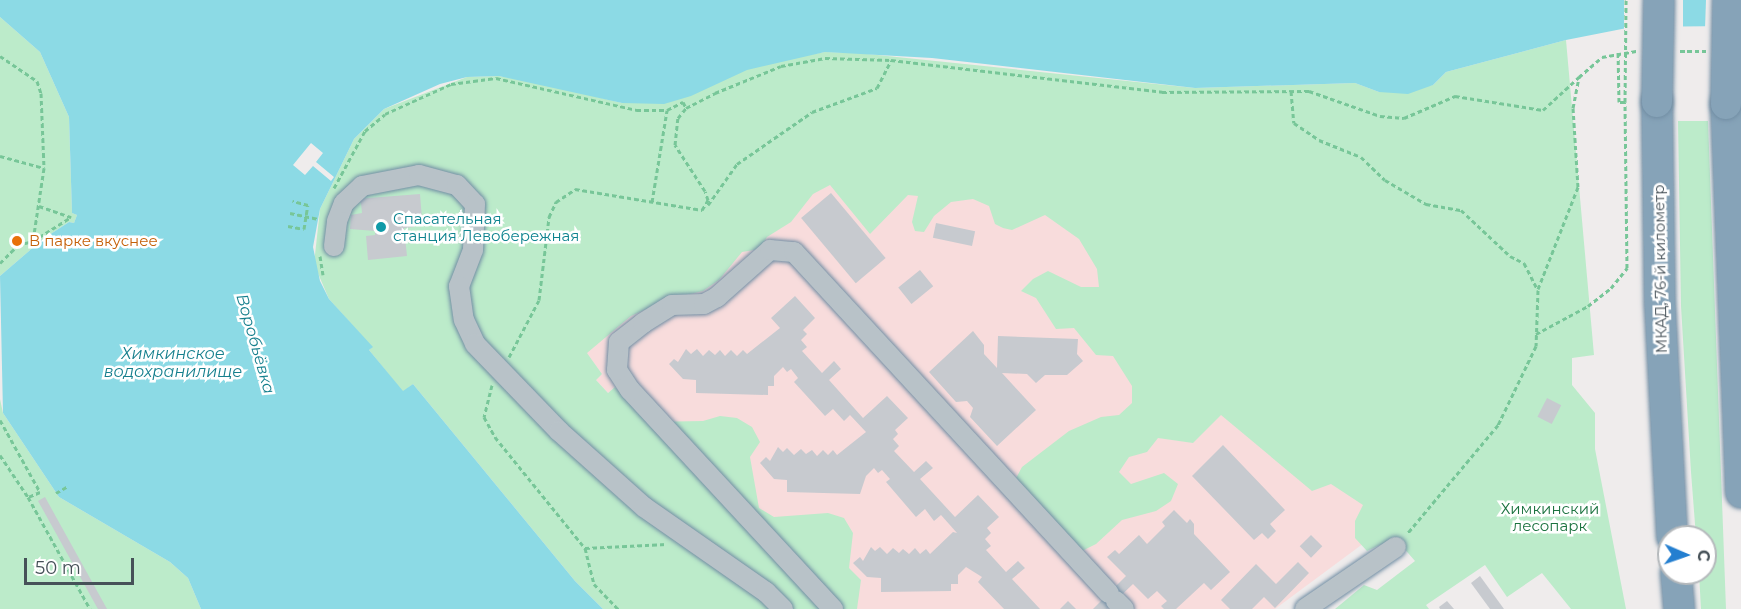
<!DOCTYPE html>
<meta charset="utf-8">
<style>
body{margin:0}
#map{position:relative;width:1741px;height:609px;overflow:hidden;background:#efecec;font-family:Montserrat,sans-serif}
div>[style]{position:absolute}
.medical>*{inset:0;background:#f8dcdc}
.green>*{inset:0;background:#bcebca}
.water>*{inset:0;background:#8cdae5}
.pier>*{inset:0;background:#efecec;transform-origin:0 0}
.building>*{inset:0;background:#c7cacf;transform-origin:0 0}
.path>*{height:3px;margin-top:-1.5px;transform-origin:0;background:repeating-linear-gradient(90deg,#77c698 0 4.5px,transparent 0 7.5px)}
.roads{filter:drop-shadow(0 0 2px #728ea4) drop-shadow(0 0 2px #728ea4)}
.minor>*{height:20px;margin:-10px;padding:0 10px;transform-origin:10px;border-radius:10px;background:#b8c2c8}
.highway>*{height:30px;margin:-15px;padding:0 15px;transform-origin:15px;border-radius:15px;background:#86a3b8}
.path-bridge>*{height:3px;margin-top:-1.5px;transform-origin:0;background:repeating-linear-gradient(90deg,#77c698 0 4.5px,transparent 0 7.5px)}
.bridges{filter:drop-shadow(0 0 2px #728ea4) drop-shadow(0 0 2px #728ea4)}
.highway-bridge>*{height:30px;margin:-15px;padding:0 15px;transform-origin:15px;border-radius:15px;background:#86a3b8}
.dots>*{width:16px;height:16px;translate:-50% -50%;box-sizing:border-box;border:3px solid #fff;border-radius:50%}
span{translate:-50% -50%;white-space:nowrap;text-align:center;line-height:1.15;-webkit-text-stroke:5px #fff;paint-order:stroke}
.culture-label{font-size:15px;color:#0d838f}
.left{translate:0 -50%;text-align:left}
.food-label{font-size:15px;color:#c56008}
.street-label{font-size:15px;color:#465158}
.park-label{font-size:15px;color:#1c7340}
.water-label{font-size:16px;color:#157f8d;font-style:italic}
.north{position:absolute;left:1657px;top:525px;width:60px;height:60px;box-sizing:border-box;background:#fff;border:2px solid #b5b9bc;border-radius:50%;rotate:92deg;font-size:16px;font-weight:700;line-height:24px;text-align:center;color:#465158}
.north::after{content:'';display:block;margin:auto;width:21px;height:27px;background:#247fd0;clip-path:polygon(50% 0,100% 100%,50% 72%,0 100%)}
.scale{position:absolute;left:24px;top:558px;width:110px;height:27px;box-sizing:border-box;border:3px solid #465158;border-top:0;padding-left:8px;font-size:18px;line-height:21px;white-space:nowrap;color:#465158;-webkit-text-stroke:4px #fff;paint-order:stroke}
</style>
<div id="map">
<div class="medical">
<i style="clip-path:polygon(827px 149px,1411px 213px,1364px 543px,1275px 609px,819px 609px,615px 387px,608px 393px,595px 379px,602px 374px,580px 344px)"></i>
</div>
<div class="green">
<i style="clip-path:polygon(0 17px,40px 52px,69px 117px,72px 213px,77px 215px,74px 223px,69px 222px,43px 239px,0 276px)"></i>
<i style="clip-path:polygon(1566px 40px,1594px 355px,1572px 358px,1572px 385px,1595px 413px,1595px 449px,1626px 609px,1571px 609px,1542px 573px,1507px 597px,1485px 565px,1426px 605px,1429px 609px,1335px 609px,1364px 585px,1377px 590px,1415px 561px,1395px 538px,1367px 551px,1355px 538px,1355px 521px,1363px 505px,1331px 484px,1312px 491px,1221px 415px,1193px 443px,1158px 438px,1147px 452px,1129px 457px,1119px 472px,1131px 484px,1164px 473px,1178px 484px,1171px 501px,1156px 511px,1122px 520px,1096px 544px,1080px 552px,1014px 482px,1022px 467px,1069px 431px,1101px 417px,1119px 415px,1132px 403px,1132px 386px,1113px 356px,1096px 355px,1074px 328px,1056px 329px,1036px 298px,1021px 291px,1033px 279px,1048px 271px,1081px 287px,1099px 287px,1097px 269px,1079px 239px,1045px 215px,1012px 230px,1003px 228px,995px 224px,989px 206px,973px 199px,951px 202px,934px 216px,924px 232px,915px 231px,912px 222px,918px 196px,908px 195px,870px 234px,830px 185px,813px 194px,791px 222px,767px 237px,760px 249px,742px 252px,719px 280px,703px 291px,669px 299px,631px 316px,587px 353px,602px 374px,596px 380px,608px 393px,615px 387px,647px 422px,703px 421px,720px 416px,737px 418px,752px 427px,760px 442px,750px 457px,759px 508px,774px 517px,828px 513px,844px 518px,853px 533px,849px 568px,861px 580px,857px 609px,603px 609px,575px 581px,413px 384px,403px 392px,369px 350px,372px 347px,329px 299px,314px 264px,320px 209px,354px 139px,384px 109px,467px 77px,499px 76px,532px 81px,622px 103px,779px 60px,825px 52px,858px 53px,1195px 88px,1355px 83px,1379px 92px,1433px 85px,1446px 72px)"></i>
<i style="clip-path:polygon(1678px 121px,1708px 121px,1726px 609px,1701px 609px,1699px 573px,1705px 573px,1705px 537px,1696px 537px,1691px 472px,1681px 306px)"></i>
<i style="clip-path:polygon(0 399px,3px 413px,59px 497px,170px 562px,188px 578px,201px 609px,0 609px)"></i>
</div>
<div class="water">
<i style="clip-path:polygon(0 0,1741px 0,1729px 26px,1632px 27px,1566px 40px,1446px 72px,1433px 85px,1408px 94px,1379px 92px,1355px 83px,1195px 88px,932px 58px,825px 52px,747px 70px,691px 96px,664px 104px,622px 103px,499px 76px,467px 77px,440px 84px,384px 109px,354px 139px,320px 209px,313px 247px,320px 281px,329px 299px,373px 347px,369px 350px,403px 391px,413px 384px,575px 581px,603px 609px,201px 609px,188px 578px,170px 562px,59px 497px,3px 413px,0 276px,43px 239px,69px 222px,74px 223px,77px 215px,72px 213px,69px 117px,40px 52px,0 17px)"></i>
</div>
<div class="pier">
<i style="left:1624px;top:0;width:59px;height:31px"></i>
<i style="clip-path:polygon(1706px 0,1741px 0,1729px 29px,1705px 29px)"></i>
<i style="clip-path:polygon(311px 143px,323px 153px,316px 162px,334px 177px,331px 181px,313px 166px,305px 175px,293px 165px)"></i>
</div>
<div class="building">
<i style="left:831px;top:193px;width:85px;height:39px;rotate:50deg"></i>
<i style="clip-path:polygon(420px 194px,422px 219px,414px 220px,414px 227px,404px 228px,407px 256px,368px 260px,366px 236px,375px 235px,375px 231px,350px 229px,351px 215px,362px 213px,361px 203px,356px 199px)"></i>
<i style="left:936px;top:223px;width:40px;height:15px;rotate:12deg"></i>
<i style="left:920px;top:270px;width:21px;height:28px;rotate:51deg"></i>
<i style="clip-path:polygon(795px 296px,815px 318px,803px 330px,807px 334px,801px 340px,807px 347px,802px 351px,822px 373px,834px 361px,841px 369px,829px 380px,863px 418px,887px 396px,908px 418px,895px 430px,898px 434px,893px 439px,899px 446px,894px 451px,914px 472px,926px 461px,933px 468px,920px 479px,955px 517px,978px 495px,999px 517px,987px 528px,991px 533px,985px 539px,991px 546px,986px 550px,1006px 572px,1018px 561px,1025px 568px,1012px 579px,1040px 609px,1004px 609px,978px 582px,982px 577px,966px 567px,958px 575px,958px 584px,951px 584px,951px 591px,881px 592px,881px 578px,867px 577px,853px 563px,860px 557px,863px 561px,871px 547px,875px 551px,880px 547px,887px 554px,893px 548px,899px 553px,903px 549px,909px 554px,915px 548px,920px 554px,926px 549px,930px 554px,953px 532px,957px 533px,941px 515px,934px 521px,925px 509px,916px 517px,886px 482px,890px 479px,882px 470px,878px 473px,874px 468px,866px 476px,860px 494px,787px 492px,787px 480px,774px 479px,760px 463px,766px 457px,770px 461px,778px 447px,783px 452px,787px 448px,794px 455px,801px 449px,806px 454px,812px 450px,817px 456px,823px 450px,828px 455px,833px 450px,837px 455px,866px 432px,850px 415px,844px 421px,833px 409px,825px 416px,794px 382px,798px 378px,791px 369px,787px 372px,783px 367px,774px 376px,774px 386px,768px 386px,768px 395px,696px 393px,696px 380px,683px 379px,669px 364px,674px 359px,678px 362px,686px 349px,691px 354px,697px 349px,703px 356px,709px 350px,715px 355px,720px 350px,725px 356px,731px 350px,737px 356px,743px 350px,747px 354px,780px 328px,771px 318px)"></i>
<i style="clip-path:polygon(973px 331px,984px 345px,984px 354px,997px 368px,998px 336px,1078px 339px,1077px 354px,1083px 361px,1067px 375px,1045px 375px,1036px 383px,1027px 374px,1002px 373px,1036px 410px,997px 446px,970px 417px,973px 408px,967px 401px,956px 402px,929px 372px)"></i>
<i style="left:1547px;top:398px;width:16px;height:21px;rotate:27deg"></i>
<i style="clip-path:polygon(1223px 445px,1285px 510px,1270px 524px,1276px 531px,1268px 539px,1262px 533px,1254px 540px,1192px 476px)"></i>
<i style="left:45px;top:497px;width:128px;height:8px;rotate:61deg"></i>
<i style="clip-path:polygon(1174px 510px,1187px 523px,1190px 519px,1194px 524px,1194px 534px,1230px 572px,1211px 590px,1204px 583px,1176px 609px,1164px 609px,1161px 606px,1167px 601px,1157px 591px,1148px 599px,1133px 584px,1107px 609px,1093px 609px,1126px 576px,1107px 557px,1115px 550px,1119px 554px,1139px 535px,1147px 544px,1165px 526px,1162px 522px)"></i>
<i style="left:1311px;top:535px;width:16px;height:16px;rotate:45deg"></i>
<i style="clip-path:polygon(1298px 562px,1309px 573px,1275px 608px,1264px 597px,1252px 609px,1230px 609px,1221px 600px,1256px 564px,1276px 584px)"></i>
<i style="clip-path:polygon(1480px 576px,1504px 609px,1490px 609px,1471px 583px)"></i>
<i style="clip-path:polygon(1068px 601px,1076px 609px,1060px 609px)"></i>
<i style="clip-path:polygon(1447px 601px,1454px 609px,1440px 609px,1439px 607px)"></i>
</div>
<div class="path">
<i style="left:1680px;top:51px;width:26px"></i>
<i style="left:0;top:56px;width:45px;rotate:34deg"></i>
<i style="left:37px;top:81px;width:13px;rotate:72deg"></i>
<i style="left:41px;top:93px;width:75px;rotate:87.7deg"></i>
<i style="left:44px;top:168px;width:74px;rotate:98.6deg"></i>
<i style="left:1291px;top:91px;width:32px;rotate:85deg"></i>
<i style="left:1294px;top:123px;width:30px;rotate:34deg"></i>
<i style="left:1319px;top:140px;width:45px;rotate:22deg"></i>
<i style="left:1361px;top:157px;width:33px;rotate:44deg"></i>
<i style="left:1385px;top:180px;width:48px;rotate:30.3deg"></i>
<i style="left:1426px;top:204px;width:36px;rotate:10deg"></i>
<i style="left:1461px;top:210px;width:67px;rotate:43.2deg"></i>
<i style="left:1510px;top:256px;width:16px;rotate:27deg"></i>
<i style="left:1524px;top:263px;width:30px;rotate:63deg"></i>
<i style="left:1538px;top:290px;width:56px;rotate:92deg"></i>
<i style="left:1536px;top:346px;width:88px;rotate:115.7deg"></i>
<i style="left:1498px;top:425px;width:142px;rotate:129.9deg"></i>
<i style="left:0;top:156px;width:46px;rotate:15.3deg"></i>
<i style="left:334px;top:188px;width:65px;rotate:-61.5deg"></i>
<i style="left:365px;top:131px;width:26px;rotate:-40deg"></i>
<i style="left:385px;top:114px;width:72px;rotate:-24.4deg"></i>
<i style="left:451px;top:84px;width:45px;rotate:-7.6deg"></i>
<i style="left:496px;top:78px;width:145px;rotate:12.8deg"></i>
<i style="left:637px;top:110px;width:30px"></i>
<i style="left:667px;top:110px;width:18px;rotate:-27deg"></i>
<i style="left:683px;top:102px;width:7px;rotate:63deg"></i>
<i style="left:652px;top:202px;width:93px;rotate:-80.7deg"></i>
<i style="left:708px;top:205px;width:50px;rotate:-54.7deg"></i>
<i style="left:737px;top:164px;width:91px;rotate:-34.7deg"></i>
<i style="left:812px;top:112px;width:69px;rotate:-20.3deg"></i>
<i style="left:877px;top:88px;width:31px;rotate:-63deg"></i>
<i style="left:39px;top:206px;width:34px;rotate:19deg"></i>
<i style="left:290px;top:213px;width:29px;rotate:12deg"></i>
<i style="left:288px;top:226px;width:16px;rotate:11deg"></i>
<i style="left:304px;top:229px;width:24px;rotate:-81deg"></i>
<i style="left:308px;top:205px;width:16px;rotate:-165deg"></i>
<i style="left:320px;top:256px;width:19px;rotate:81deg"></i>
<i style="left:0;top:263px;width:25px;rotate:-45deg"></i>
<i style="left:18px;top:245px;width:16px;rotate:-15deg"></i>
<i style="left:33px;top:241px;width:45px;rotate:-32.3deg"></i>
<i style="left:1538px;top:289px;width:110px;rotate:-68.6deg"></i>
<i style="left:1578px;top:187px;width:79px;rotate:-93.6deg"></i>
<i style="left:1573px;top:108px;width:32px;rotate:-79deg"></i>
<i style="left:1579px;top:77px;width:30px;rotate:-41deg"></i>
<i style="left:1602px;top:57px;width:36px;rotate:-10deg"></i>
<i style="left:1536px;top:334px;width:59px;rotate:-28.3deg"></i>
<i style="left:1588px;top:306px;width:29px;rotate:-38deg"></i>
<i style="left:1611px;top:288px;width:26px;rotate:-51deg"></i>
<i style="left:1627px;top:268px;width:166px;rotate:-90.7deg"></i>
<i style="left:1625px;top:102px;width:6px;rotate:180deg"></i>
<i style="left:1619px;top:102px;width:51px;rotate:-91.1deg"></i>
<i style="left:509px;top:357px;width:64px;rotate:-62.2deg"></i>
<i style="left:539px;top:300px;width:84px;rotate:-83.1deg"></i>
<i style="left:549px;top:217px;width:17px;rotate:-65deg"></i>
<i style="left:556px;top:202px;width:23px;rotate:-34deg"></i>
<i style="left:575px;top:189px;width:129px;rotate:9.4deg"></i>
<i style="left:702px;top:210px;width:12px;rotate:-59deg"></i>
<i style="left:708px;top:200px;width:9px;rotate:-108deg"></i>
<i style="left:705px;top:191px;width:55px;rotate:-123.1deg"></i>
<i style="left:675px;top:145px;width:27px;rotate:-84deg"></i>
<i style="left:678px;top:118px;width:13px;rotate:-51deg"></i>
<i style="left:686px;top:108px;width:33px;rotate:-27deg"></i>
<i style="left:715px;top:93px;width:71px;rotate:-22.2deg"></i>
<i style="left:781px;top:66px;width:45px;rotate:-10.3deg"></i>
<i style="left:825px;top:58px;width:66px;rotate:1.7deg"></i>
<i style="left:891px;top:60px;width:273px;rotate:6.7deg"></i>
<i style="left:1162px;top:92px;width:147px;rotate:-0.4deg"></i>
<i style="left:1309px;top:91px;width:75px;rotate:19.4deg"></i>
<i style="left:1380px;top:116px;width:24px;rotate:5deg"></i>
<i style="left:1404px;top:118px;width:56px;rotate:-23.3deg"></i>
<i style="left:1455px;top:96px;width:89px;rotate:9deg"></i>
<i style="left:1543px;top:110px;width:49px;rotate:-42.5deg"></i>
<i style="left:492px;top:385px;width:33px;rotate:104deg"></i>
<i style="left:484px;top:417px;width:23px;rotate:61deg"></i>
<i style="left:495px;top:437px;width:143px;rotate:51deg"></i>
<i style="left:585px;top:548px;width:37px;rotate:76deg"></i>
<i style="left:594px;top:584px;width:35px;rotate:46deg"></i>
<i style="left:0;top:420px;width:82px;rotate:60.9deg"></i>
<i style="left:40px;top:492px;width:13px;rotate:157deg"></i>
<i style="left:0;top:455px;width:50px;rotate:56.3deg"></i>
<i style="left:28px;top:497px;width:128px;rotate:61deg"></i>
<i style="left:56px;top:493px;width:14px;rotate:-30deg"></i>
<i style="left:585px;top:548px;width:82px;rotate:-2.8deg"></i>
</div>
<div class="roads">
<div class="minor">
<i style="left:334px;top:246px;width:25px;rotate:-83deg"></i>
<i style="left:337px;top:221px;width:19px;rotate:-69deg"></i>
<i style="left:344px;top:203px;width:25px;rotate:-43deg"></i>
<i style="left:362px;top:186px;width:58px;rotate:-10.9deg"></i>
<i style="left:419px;top:175px;width:39px;rotate:15deg"></i>
<i style="left:457px;top:185px;width:26px;rotate:47deg"></i>
<i style="left:475px;top:204px;width:46px;rotate:92.5deg"></i>
<i style="left:473px;top:250px;width:39px;rotate:111deg"></i>
<i style="left:459px;top:286px;width:34px;rotate:82deg"></i>
<i style="left:464px;top:320px;width:26px;rotate:65deg"></i>
<i style="left:475px;top:344px;width:121px;rotate:46deg"></i>
<i style="left:559px;top:431px;width:114px;rotate:41.8deg"></i>
<i style="left:644px;top:507px;width:149px;rotate:34.9deg"></i>
<i style="left:766px;top:592px;width:24px;rotate:45deg"></i>
<i style="left:1116px;top:601px;width:11px;rotate:45deg"></i>
<i style="left:833px;top:609px;width:299px;rotate:-132.8deg"></i>
<i style="left:630px;top:390px;width:24px;rotate:-123deg"></i>
<i style="left:617px;top:370px;width:28px;rotate:-86deg"></i>
<i style="left:619px;top:342px;width:31px;rotate:-38deg"></i>
<i style="left:643px;top:323px;width:34px;rotate:-32deg"></i>
<i style="left:672px;top:305px;width:32px;rotate:-2deg"></i>
<i style="left:704px;top:304px;width:15px;rotate:-28deg"></i>
<i style="left:717px;top:297px;width:71px;rotate:-41.6deg"></i>
<i style="left:770px;top:250px;width:24px;rotate:5deg"></i>
<i style="left:794px;top:252px;width:464px;rotate:47.3deg"></i>
<i style="left:1305px;top:609px;width:110px;rotate:-34.3deg"></i>
</div>
<div class="highway">
<i style="left:1657px;top:102px;width:204px;rotate:89.2deg"></i>
<i style="left:1660px;top:306px;width:231px;rotate:87deg"></i>
<i style="left:1726px;top:104px;width:389px;rotate:87.8deg"></i>
<i style="left:1676px;top:573px;width:36px;rotate:85deg"></i>
</div>
</div>
<div class="path-bridge">
<i style="left:1625px;top:102px;width:102px;rotate:-89.4deg"></i>
</div>
<div class="bridges">
<div class="highway-bridge">
<i style="left:1657px;top:102px;width:102px;rotate:-88.9deg"></i>
<i style="left:1726px;top:104px;width:104px;rotate:-88.9deg"></i>
</div>
</div>
<div class="dots">
<i style="left:381px;top:227px;background:#0f9aa8"></i>
<i style="left:17px;top:241px;background:#e8710a"></i>
</div>
<div class="culture-label">
<span class="left" style="left:393px;top:227px">Спасательная<br>станция Левобережная</span>
</div>
<div class="food-label">
<span class="left" style="left:29px;top:241px">В парке вкуснее</span>
</div>
<div class="street-label">
<span style="left:1660px;top:269px;rotate:-91deg">МКАД, 76-й километр</span>
</div>
<div class="park-label">
<span style="left:1550px;top:517px">Химкинский<br>лесопарк</span>
</div>
<div class="water-label">
<span style="left:255px;top:344px;rotate:74deg">Воробьёвка</span>
<span style="left:173px;top:363px">Химкинское<br>водохранилище</span>
</div>
<div class="north">С</div>
<div class="scale">50 m</div>
</div>
